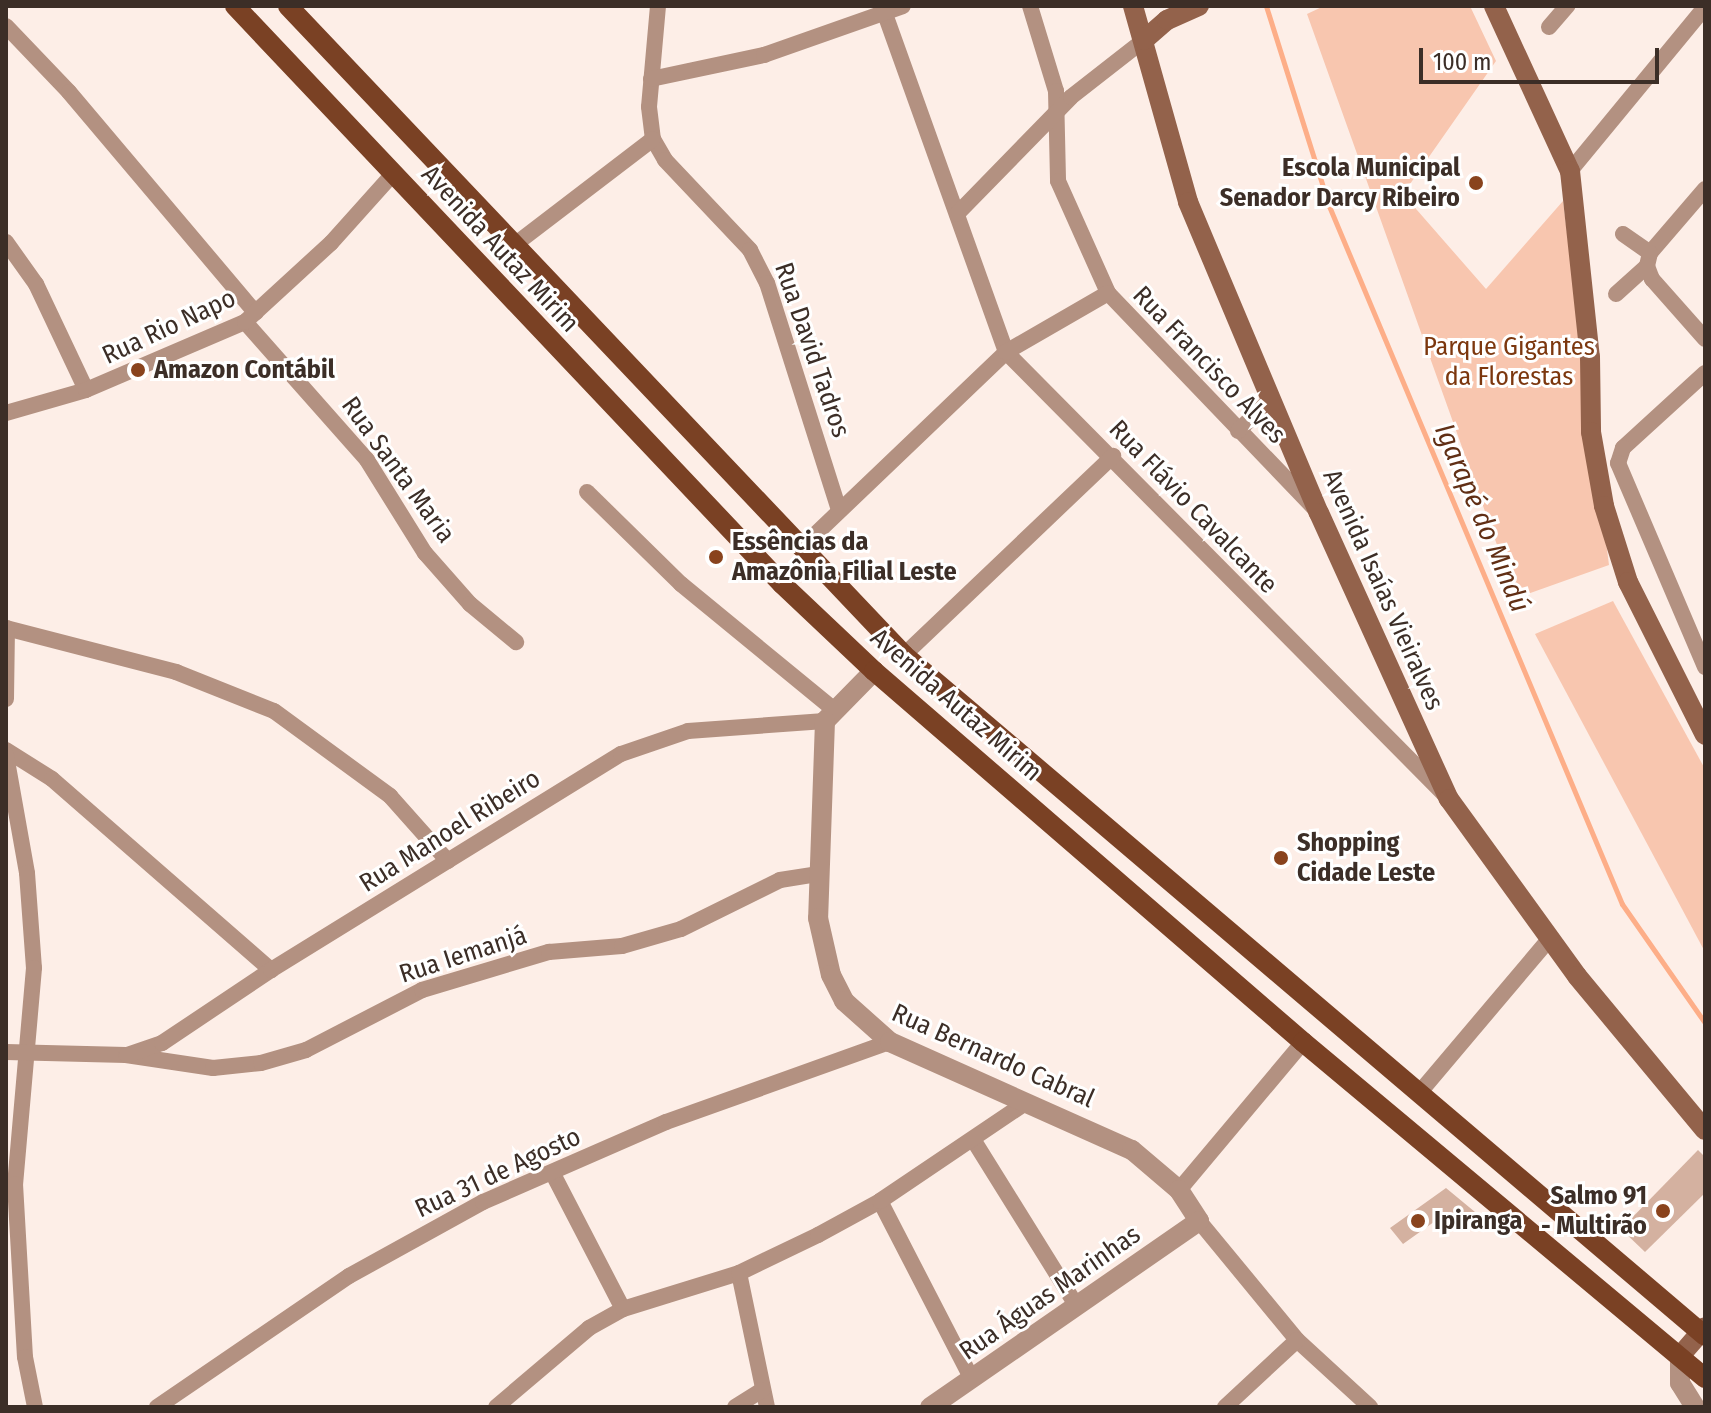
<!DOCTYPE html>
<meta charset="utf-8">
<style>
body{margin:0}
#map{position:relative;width:1711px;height:1413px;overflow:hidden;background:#fdeee7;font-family:"Fira Sans Condensed",sans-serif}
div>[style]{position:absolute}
.green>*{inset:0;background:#f8c6af}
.stream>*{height:5px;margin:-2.5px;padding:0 2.5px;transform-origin:2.5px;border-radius:2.5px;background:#fdae88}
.building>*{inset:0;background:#d4b1a0}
.minor>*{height:16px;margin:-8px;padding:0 8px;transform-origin:8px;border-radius:8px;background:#b39181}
.tertiary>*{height:20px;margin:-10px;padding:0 10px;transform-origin:10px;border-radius:10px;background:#b39181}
.secondary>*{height:20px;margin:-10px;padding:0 10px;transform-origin:10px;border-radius:10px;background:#93624b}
.primary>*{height:20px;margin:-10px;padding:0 10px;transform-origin:10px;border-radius:10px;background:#7a4124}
.dots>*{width:22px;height:22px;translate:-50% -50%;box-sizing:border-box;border:4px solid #fff;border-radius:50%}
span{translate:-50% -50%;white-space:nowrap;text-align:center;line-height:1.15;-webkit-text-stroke:6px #fff;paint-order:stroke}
.poi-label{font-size:26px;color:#3c2e27;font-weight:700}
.right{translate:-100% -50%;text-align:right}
.left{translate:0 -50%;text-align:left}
.street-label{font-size:26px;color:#3c2e27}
.park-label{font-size:26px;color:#7c370e}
.water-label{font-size:28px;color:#612f15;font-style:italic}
.frame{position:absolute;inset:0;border:8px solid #3c2e27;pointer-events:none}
.scale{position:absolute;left:1419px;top:48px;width:240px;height:36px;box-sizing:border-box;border:4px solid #3c2e27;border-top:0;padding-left:10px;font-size:24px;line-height:28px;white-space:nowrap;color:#3c2e27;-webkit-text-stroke:6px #fff;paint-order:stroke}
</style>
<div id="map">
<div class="green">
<i style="clip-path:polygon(1324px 6px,1470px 6px,1496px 61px,1403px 194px,1486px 289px,1563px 201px,1609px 565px,1516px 598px,1307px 14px)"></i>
<i style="clip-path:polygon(1613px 601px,1705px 769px,1705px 952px,1535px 634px)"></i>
</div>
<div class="stream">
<i style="left:1266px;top:6px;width:210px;rotate:72.5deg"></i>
<i style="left:1329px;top:206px;width:757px;rotate:67.23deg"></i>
<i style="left:1622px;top:904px;width:145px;rotate:55.1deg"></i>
</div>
<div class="building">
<i style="clip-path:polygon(1698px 1150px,1705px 1157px,1705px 1193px,1645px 1252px,1621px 1229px)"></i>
<i style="clip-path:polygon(1446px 1188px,1475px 1212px,1461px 1228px,1445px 1214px,1403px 1244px,1390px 1228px)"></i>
</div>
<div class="minor">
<i style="left:658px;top:6px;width:101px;rotate:95.1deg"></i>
<i style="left:649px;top:107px;width:32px;rotate:83deg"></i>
<i style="left:653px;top:139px;width:24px;rotate:60deg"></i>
<i style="left:665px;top:160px;width:124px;rotate:46.6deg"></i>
<i style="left:750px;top:250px;width:37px;rotate:63deg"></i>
<i style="left:767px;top:283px;width:235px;rotate:72.4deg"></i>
<i style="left:1030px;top:6px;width:89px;rotate:73deg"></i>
<i style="left:1056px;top:91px;width:90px;rotate:88.7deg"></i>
<i style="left:1058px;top:181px;width:123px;rotate:65.9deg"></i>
<i style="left:1108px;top:293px;width:296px;rotate:46.2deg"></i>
<i style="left:885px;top:14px;width:359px;rotate:70.3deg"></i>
<i style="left:1006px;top:352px;width:622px;rotate:45.26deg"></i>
<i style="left:6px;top:26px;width:91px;rotate:46.3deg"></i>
<i style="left:69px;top:92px;width:289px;rotate:49.8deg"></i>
<i style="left:1549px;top:27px;width:28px;rotate:-49deg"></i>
<i style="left:651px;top:79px;width:116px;rotate:-12deg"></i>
<i style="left:764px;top:55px;width:147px;rotate:-19.4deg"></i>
<i style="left:1570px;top:171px;width:212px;rotate:-50.5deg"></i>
<i style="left:1705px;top:189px;width:84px;rotate:130.7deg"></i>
<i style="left:1650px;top:253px;width:13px;rotate:103deg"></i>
<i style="left:1647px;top:266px;width:14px;rotate:69deg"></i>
<i style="left:1652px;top:279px;width:80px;rotate:48.5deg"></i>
<i style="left:957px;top:214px;width:163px;rotate:-45.7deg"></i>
<i style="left:1071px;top:97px;width:93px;rotate:-38deg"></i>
<i style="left:1623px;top:234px;width:33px;rotate:35deg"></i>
<i style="left:6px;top:242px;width:52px;rotate:54.5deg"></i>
<i style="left:36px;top:284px;width:117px;rotate:64.7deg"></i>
<i style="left:513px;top:246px;width:176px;rotate:-37.4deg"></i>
<i style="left:1616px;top:294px;width:42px;rotate:-42.1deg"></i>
<i style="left:245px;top:322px;width:184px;rotate:48.5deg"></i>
<i style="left:367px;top:460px;width:110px;rotate:58.1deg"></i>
<i style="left:425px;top:553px;width:68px;rotate:48.6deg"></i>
<i style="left:470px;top:604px;width:60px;rotate:39.6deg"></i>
<i style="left:1705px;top:373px;width:111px;rotate:137.6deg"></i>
<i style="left:1623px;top:448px;width:16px;rotate:108deg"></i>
<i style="left:1618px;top:463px;width:222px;rotate:66.9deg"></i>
<i style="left:6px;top:413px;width:83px;rotate:-16deg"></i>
<i style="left:86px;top:390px;width:173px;rotate:-23.2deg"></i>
<i style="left:245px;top:322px;width:117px;rotate:-42.6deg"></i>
<i style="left:331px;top:243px;width:93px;rotate:-48.1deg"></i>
<i style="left:1238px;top:431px;width:46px;rotate:-44.1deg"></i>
<i style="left:587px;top:492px;width:132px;rotate:44.4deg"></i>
<i style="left:681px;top:584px;width:197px;rotate:39.4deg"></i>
<i style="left:802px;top:547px;width:282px;rotate:-43.7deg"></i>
<i style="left:1006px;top:352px;width:118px;rotate:-30deg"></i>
<i style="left:6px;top:628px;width:176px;rotate:14.5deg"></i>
<i style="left:176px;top:672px;width:105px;rotate:21.7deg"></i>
<i style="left:274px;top:711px;width:144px;rotate:36.2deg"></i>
<i style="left:390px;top:796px;width:87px;rotate:48.3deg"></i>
<i style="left:904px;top:655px;width:289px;rotate:-43.6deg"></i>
<i style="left:6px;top:699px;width:71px;rotate:-89.2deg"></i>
<i style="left:6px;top:750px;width:54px;rotate:32.2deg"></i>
<i style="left:52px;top:779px;width:291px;rotate:41.1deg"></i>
<i style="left:6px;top:755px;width:120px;rotate:79.9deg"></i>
<i style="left:27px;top:873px;width:95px;rotate:85.8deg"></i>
<i style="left:34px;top:968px;width:217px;rotate:95deg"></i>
<i style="left:15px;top:1184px;width:173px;rotate:86.7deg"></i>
<i style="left:25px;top:1357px;width:51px;rotate:78.7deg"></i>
<i style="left:6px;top:1052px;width:120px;rotate:1.4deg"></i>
<i style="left:126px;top:1055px;width:88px;rotate:8.5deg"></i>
<i style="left:213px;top:1068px;width:48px;rotate:-5.9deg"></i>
<i style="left:261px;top:1063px;width:47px;rotate:-16.1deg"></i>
<i style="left:306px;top:1050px;width:131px;rotate:-27.3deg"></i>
<i style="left:422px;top:990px;width:133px;rotate:-16.7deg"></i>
<i style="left:549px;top:952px;width:73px;rotate:-4.7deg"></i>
<i style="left:622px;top:946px;width:61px;rotate:-16.1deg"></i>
<i style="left:681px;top:929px;width:110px;rotate:-26.3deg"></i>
<i style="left:780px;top:880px;width:36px;rotate:-9deg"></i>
<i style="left:127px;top:1055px;width:37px;rotate:-19deg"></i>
<i style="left:162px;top:1043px;width:131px;rotate:-33.8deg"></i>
<i style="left:271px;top:970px;width:411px;rotate:-31.7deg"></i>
<i style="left:621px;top:754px;width:71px;rotate:-18.9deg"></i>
<i style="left:688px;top:731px;width:137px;rotate:-4.2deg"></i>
<i style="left:1420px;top:1092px;width:202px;rotate:-49.8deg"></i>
<i style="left:974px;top:1141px;width:191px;rotate:58.1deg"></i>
<i style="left:553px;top:1174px;width:152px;rotate:62.6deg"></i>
<i style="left:1179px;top:1190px;width:193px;rotate:-50deg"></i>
<i style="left:880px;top:1201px;width:200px;rotate:62.7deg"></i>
<i style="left:1199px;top:1221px;width:154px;rotate:50.5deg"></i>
<i style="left:1297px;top:1340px;width:99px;rotate:42.5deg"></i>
<i style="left:739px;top:1273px;width:137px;rotate:78.2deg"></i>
<i style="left:157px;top:1407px;width:232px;rotate:-34.3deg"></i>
<i style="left:349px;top:1276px;width:153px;rotate:-28.9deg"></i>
<i style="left:483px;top:1202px;width:200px;rotate:-23.6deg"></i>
<i style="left:666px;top:1122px;width:238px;rotate:-19.7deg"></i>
<i style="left:496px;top:1407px;width:122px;rotate:-40.3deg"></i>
<i style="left:589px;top:1328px;width:39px;rotate:-29deg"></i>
<i style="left:623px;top:1309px;width:121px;rotate:-17.2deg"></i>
<i style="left:739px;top:1273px;width:88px;rotate:-25.7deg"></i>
<i style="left:818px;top:1235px;width:71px;rotate:-28.7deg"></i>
<i style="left:880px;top:1201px;width:177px;rotate:-34deg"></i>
<i style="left:735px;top:1407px;width:32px;rotate:-32deg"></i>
<i style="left:1225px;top:1407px;width:98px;rotate:-42.9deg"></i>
</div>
<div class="tertiary">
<i style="left:874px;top:671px;width:70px;rotate:134.4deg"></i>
<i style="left:825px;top:721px;width:197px;rotate:92deg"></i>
<i style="left:818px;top:918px;width:58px;rotate:77.2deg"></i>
<i style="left:831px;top:975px;width:29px;rotate:63deg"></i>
<i style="left:844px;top:1001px;width:62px;rotate:41.7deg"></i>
<i style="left:890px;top:1042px;width:265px;rotate:24.1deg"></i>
<i style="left:1132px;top:1150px;width:62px;rotate:40.4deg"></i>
<i style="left:1179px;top:1190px;width:37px;rotate:57deg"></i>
<i style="left:1199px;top:1221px;width:327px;rotate:145.3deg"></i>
<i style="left:1680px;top:1356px;width:27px;rotate:90deg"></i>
<i style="left:1680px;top:1383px;width:28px;rotate:58deg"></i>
</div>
<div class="secondary">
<i style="left:1133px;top:6px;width:204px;rotate:74.3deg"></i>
<i style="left:1188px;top:202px;width:337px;rotate:67.2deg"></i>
<i style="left:1319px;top:513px;width:314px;rotate:65.6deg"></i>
<i style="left:1449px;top:799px;width:218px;rotate:54.1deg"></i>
<i style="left:1577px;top:976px;width:200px;rotate:50.3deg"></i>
<i style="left:1494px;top:6px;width:182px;rotate:65.3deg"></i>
<i style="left:1570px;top:171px;width:187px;rotate:83.9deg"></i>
<i style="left:1590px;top:357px;width:75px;rotate:89.2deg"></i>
<i style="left:1591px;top:432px;width:75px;rotate:80deg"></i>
<i style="left:1604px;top:506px;width:80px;rotate:72.5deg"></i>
<i style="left:1628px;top:582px;width:171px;rotate:63.3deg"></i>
<i style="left:1144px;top:40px;width:30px;rotate:-41deg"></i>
<i style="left:1167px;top:20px;width:35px;rotate:-24deg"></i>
<i style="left:1680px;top:1356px;width:38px;rotate:-49deg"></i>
</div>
<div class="primary">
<i style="left:235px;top:6px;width:796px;rotate:46.58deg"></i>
<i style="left:782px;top:584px;width:127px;rotate:43.4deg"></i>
<i style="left:874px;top:671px;width:567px;rotate:40.85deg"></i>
<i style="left:1303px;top:1042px;width:524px;rotate:39.89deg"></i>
<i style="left:288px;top:6px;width:895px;rotate:46.49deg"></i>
<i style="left:904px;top:655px;width:1051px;rotate:40.37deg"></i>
</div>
<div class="dots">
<i style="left:1476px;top:183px;background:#89431d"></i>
<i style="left:138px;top:370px;background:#89431d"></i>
<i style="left:716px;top:557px;background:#89431d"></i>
<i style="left:1281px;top:858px;background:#89431d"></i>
<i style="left:1663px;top:1211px;background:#89431d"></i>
<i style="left:1418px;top:1221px;background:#89431d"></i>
</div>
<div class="poi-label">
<span class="right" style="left:1460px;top:183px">Escola Municipal<br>Senador Darcy Ribeiro</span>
<span class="left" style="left:154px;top:370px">Amazon Contábil</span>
<span class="left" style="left:732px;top:557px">Essências da<br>Amazônia Filial Leste</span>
<span class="left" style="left:1297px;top:858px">Shopping<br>Cidade Leste</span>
<span class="right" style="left:1647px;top:1211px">Salmo 91<br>- Multirão</span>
<span class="left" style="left:1434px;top:1221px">Ipiranga</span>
</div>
<div class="street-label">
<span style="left:500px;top:249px;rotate:47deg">Avenida Autaz Mirim</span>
<span style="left:169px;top:327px;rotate:-25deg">Rua Rio Napo</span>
<span style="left:812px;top:350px;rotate:71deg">Rua David Tadros</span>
<span style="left:1209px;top:365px;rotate:46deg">Rua Francisco Alves</span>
<span style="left:398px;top:470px;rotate:54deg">Rua Santa Maria</span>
<span style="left:1193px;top:507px;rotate:46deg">Rua Flávio Cavalcante</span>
<span style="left:1383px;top:590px;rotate:66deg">Avenida Isaías Vieiralves</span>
<span style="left:956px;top:705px;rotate:41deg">Avenida Autaz Mirim</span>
<span style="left:450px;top:831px;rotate:-32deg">Rua Manoel Ribeiro</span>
<span style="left:463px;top:955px;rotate:-18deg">Rua Iemanjá</span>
<span style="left:993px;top:1056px;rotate:24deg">Rua Bernardo Cabral</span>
<span style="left:498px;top:1173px;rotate:-25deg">Rua 31 de Agosto</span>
<span style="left:1050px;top:1293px;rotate:-35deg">Rua Águas Marinhas</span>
</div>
<div class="park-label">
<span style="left:1509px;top:362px">Parque Gigantes<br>da Florestas</span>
</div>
<div class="water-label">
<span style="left:1482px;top:518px;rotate:67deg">Igarapé do Mindú</span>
</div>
<div class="frame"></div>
<div class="scale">100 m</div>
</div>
